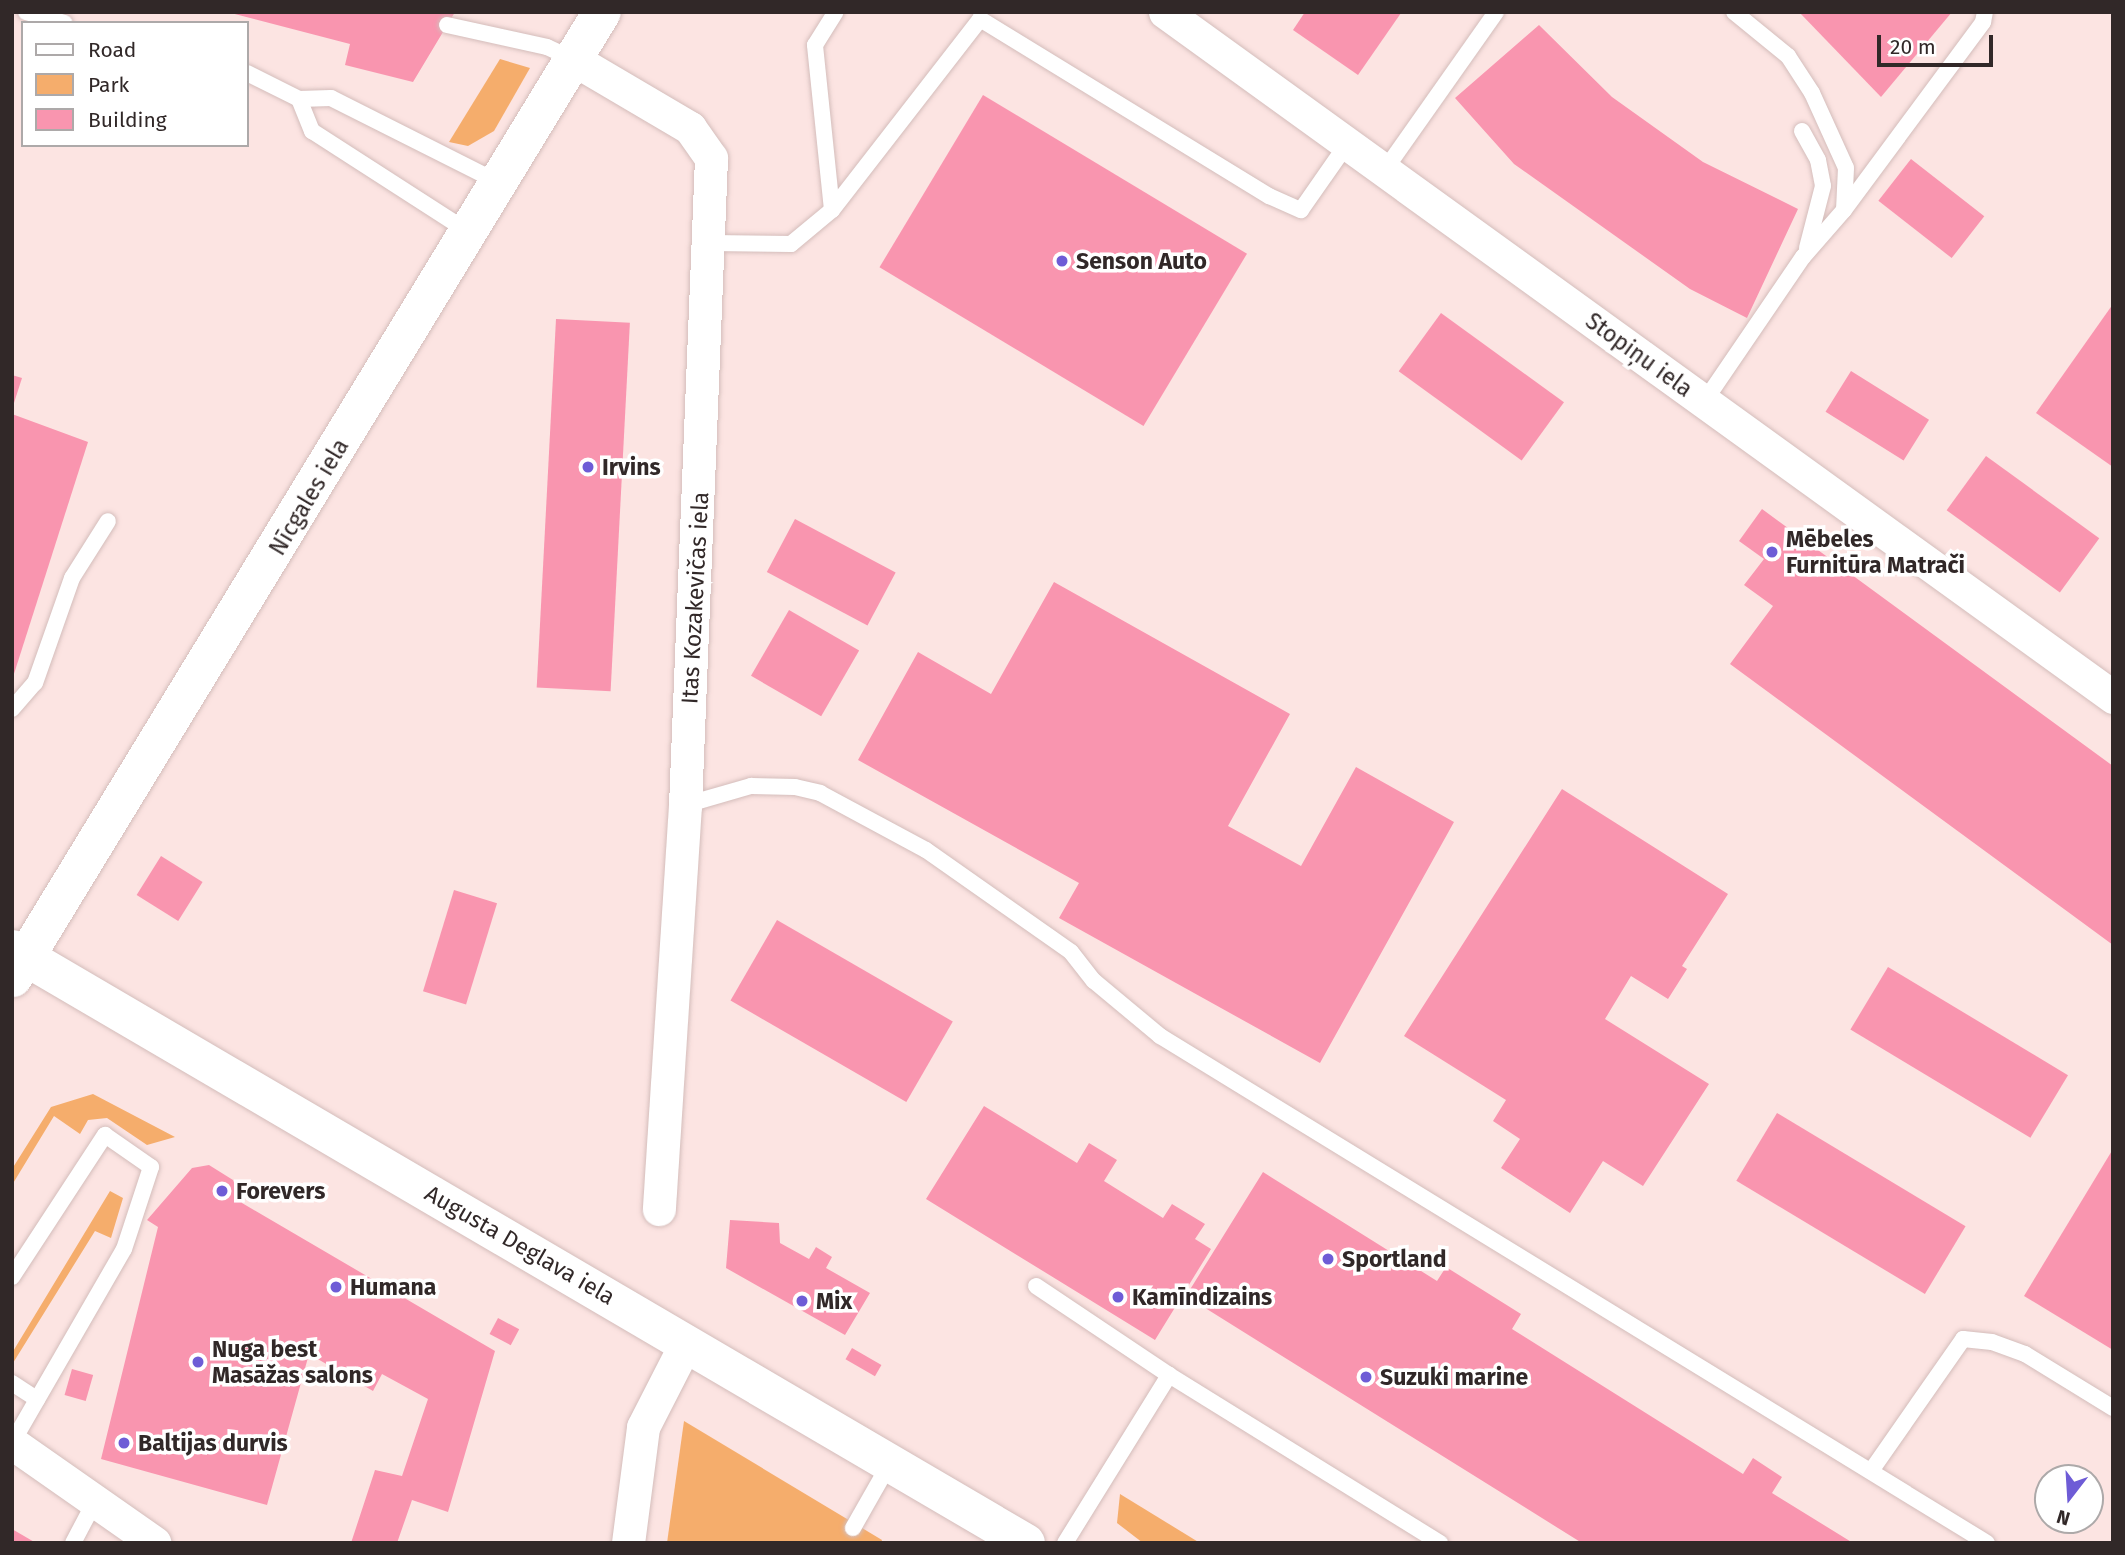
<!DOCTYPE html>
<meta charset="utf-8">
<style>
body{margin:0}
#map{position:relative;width:2125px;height:1555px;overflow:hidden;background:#fce4e2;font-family:"Fira Sans",sans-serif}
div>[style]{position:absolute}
.green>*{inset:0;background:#f5ad6c}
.building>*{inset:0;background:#f995af;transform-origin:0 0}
.roads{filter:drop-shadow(0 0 2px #d4bdbb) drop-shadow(0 0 2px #d4bdbb)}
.lane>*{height:16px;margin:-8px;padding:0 8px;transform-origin:8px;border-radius:8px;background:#fff}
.street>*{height:33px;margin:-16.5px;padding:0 16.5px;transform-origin:16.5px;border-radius:16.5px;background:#fff}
.secondary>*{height:38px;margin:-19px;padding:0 19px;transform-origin:19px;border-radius:19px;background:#fff}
.dots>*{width:19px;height:19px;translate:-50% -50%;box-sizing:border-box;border:4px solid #fff;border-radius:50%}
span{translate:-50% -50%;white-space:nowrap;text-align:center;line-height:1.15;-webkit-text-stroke:7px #fff;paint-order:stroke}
.poi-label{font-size:23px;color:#312828;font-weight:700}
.left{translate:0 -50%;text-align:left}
.street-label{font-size:23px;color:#312828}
.frame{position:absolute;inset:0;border:14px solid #312828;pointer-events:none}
.legend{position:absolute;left:21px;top:21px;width:228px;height:126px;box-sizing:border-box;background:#fff;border:2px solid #ada9a9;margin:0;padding:9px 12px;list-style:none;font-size:21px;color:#312828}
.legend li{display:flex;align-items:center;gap:14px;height:35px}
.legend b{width:35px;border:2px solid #ada9a9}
.north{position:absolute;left:2034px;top:1464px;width:70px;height:70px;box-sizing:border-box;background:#fff;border:2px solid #ada9a9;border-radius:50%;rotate:197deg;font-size:19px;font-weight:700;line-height:28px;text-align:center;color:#312828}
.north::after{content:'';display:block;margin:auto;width:24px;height:32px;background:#6e5cd6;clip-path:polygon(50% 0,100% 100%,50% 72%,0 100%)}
.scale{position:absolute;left:1877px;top:35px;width:116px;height:32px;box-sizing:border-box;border:4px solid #312828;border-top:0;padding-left:9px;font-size:21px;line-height:24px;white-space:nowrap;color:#312828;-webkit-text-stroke:5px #fff;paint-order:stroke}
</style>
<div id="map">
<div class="green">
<i style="clip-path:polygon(500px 59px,530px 68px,494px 131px,468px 146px,449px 142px)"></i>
<i style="clip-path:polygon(93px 1094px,175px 1137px,147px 1145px,107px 1118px,88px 1120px,80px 1134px,54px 1116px,12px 1185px,12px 1169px,51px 1107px)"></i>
<i style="clip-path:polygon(110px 1191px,123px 1198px,111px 1238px,95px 1231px,13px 1363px,12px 1353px)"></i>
<i style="clip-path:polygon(684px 1421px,882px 1540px,881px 1543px,667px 1543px)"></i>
<i style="clip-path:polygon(1120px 1494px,1200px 1543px,1143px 1543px,1117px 1523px)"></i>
</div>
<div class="building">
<i style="clip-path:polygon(227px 12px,455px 12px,413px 82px,345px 65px,350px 44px)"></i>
<i style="clip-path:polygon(1305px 12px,1399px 12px,1401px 13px,1358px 75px,1293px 30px)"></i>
<i style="clip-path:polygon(1799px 12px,1952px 12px,1881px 97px)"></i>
<i style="clip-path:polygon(1539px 25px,1612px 97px,1703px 162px,1798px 209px,1747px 318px,1690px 289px,1514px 164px,1455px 98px)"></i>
<i style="left:983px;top:95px;width:308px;height:201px;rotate:31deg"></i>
<i style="left:1911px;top:159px;width:93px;height:53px;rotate:38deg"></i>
<i style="clip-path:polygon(2113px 304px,2113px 467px,2036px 413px)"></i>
<i style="left:1441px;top:313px;width:152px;height:72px;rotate:36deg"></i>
<i style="left:556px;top:319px;width:74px;height:369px;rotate:3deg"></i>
<i style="left:1851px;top:371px;width:92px;height:48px;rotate:32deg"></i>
<i style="clip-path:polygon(12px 375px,22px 378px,13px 406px,12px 406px)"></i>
<i style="clip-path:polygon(12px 414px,88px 442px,13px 677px,12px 677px)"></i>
<i style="left:1986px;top:456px;width:140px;height:67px;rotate:36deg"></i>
<i style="clip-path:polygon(1762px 509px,2113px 766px,2113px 945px,1730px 664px,1773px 606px,1744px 585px,1764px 559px,1739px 541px)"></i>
<i style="left:795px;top:519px;width:114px;height:60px;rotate:28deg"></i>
<i style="clip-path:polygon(1054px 582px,1290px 714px,1228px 826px,1301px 866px,1356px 767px,1454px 822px,1320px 1063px,1059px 918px,1079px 883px,858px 760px,918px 652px,991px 694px)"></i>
<i style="left:789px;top:610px;width:81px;height:76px;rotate:30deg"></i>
<i style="clip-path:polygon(1562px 789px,1728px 894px,1682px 966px,1687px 969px,1668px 999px,1631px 976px,1605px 1019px,1709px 1084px,1643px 1186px,1603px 1161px,1570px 1213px,1501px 1168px,1520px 1139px,1493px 1121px,1506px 1100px,1404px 1036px)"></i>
<i style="left:161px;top:856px;width:49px;height:46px;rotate:32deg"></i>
<i style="left:454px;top:890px;width:45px;height:106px;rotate:17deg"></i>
<i style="left:777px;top:920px;width:203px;height:93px;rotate:30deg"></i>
<i style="left:1888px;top:967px;width:210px;height:73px;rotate:31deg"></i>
<i style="clip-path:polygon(984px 1106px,1077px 1163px,1089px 1143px,1117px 1160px,1104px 1181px,1163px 1218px,1172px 1204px,1205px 1224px,1195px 1239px,1211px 1249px,1155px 1340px,926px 1199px)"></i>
<i style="left:1777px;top:1113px;width:220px;height:79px;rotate:31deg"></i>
<i style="clip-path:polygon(2113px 1149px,2113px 1350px,2024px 1296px)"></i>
<i style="clip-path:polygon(209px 1165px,233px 1180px,242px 1203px,495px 1351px,448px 1512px,412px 1500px,397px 1543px,351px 1543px,375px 1470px,402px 1476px,428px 1399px,382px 1374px,373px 1391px,309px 1354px,267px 1505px,101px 1459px,158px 1227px,147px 1220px,192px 1168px)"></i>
<i style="clip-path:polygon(1263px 1172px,1437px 1281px,1446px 1267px,1521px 1314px,1512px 1329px,1743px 1474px,1753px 1458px,1782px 1477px,1772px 1493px,1853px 1543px,1582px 1543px,1186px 1296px)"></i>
<i style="clip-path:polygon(730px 1220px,779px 1223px,780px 1243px,809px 1259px,816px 1247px,832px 1257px,826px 1268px,870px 1293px,845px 1335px,726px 1268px)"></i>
<i style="left:498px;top:1318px;width:24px;height:18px;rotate:28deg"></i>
<i style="left:852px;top:1348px;width:34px;height:13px;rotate:30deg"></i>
<i style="left:72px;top:1369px;width:22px;height:27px;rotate:16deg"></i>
<i style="clip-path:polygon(12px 1529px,36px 1543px,12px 1543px)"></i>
</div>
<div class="roads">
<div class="lane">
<i style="left:26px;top:12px;width:40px;rotate:16deg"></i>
<i style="left:1734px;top:12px;width:70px;rotate:39.2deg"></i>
<i style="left:1788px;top:56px;width:44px;rotate:57deg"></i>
<i style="left:1812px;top:93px;width:82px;rotate:65.6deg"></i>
<i style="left:1846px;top:168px;width:42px;rotate:92.7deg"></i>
<i style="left:447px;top:25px;width:102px;rotate:12.4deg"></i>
<i style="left:547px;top:47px;width:29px;rotate:25deg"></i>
<i style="left:247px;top:73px;width:58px;rotate:26.6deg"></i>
<i style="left:299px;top:99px;width:32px;rotate:-2deg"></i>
<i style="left:331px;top:98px;width:187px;rotate:26.7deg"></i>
<i style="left:299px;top:99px;width:35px;rotate:68deg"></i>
<i style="left:312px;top:131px;width:187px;rotate:32.8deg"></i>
<i style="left:1802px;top:131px;width:33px;rotate:61deg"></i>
<i style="left:1818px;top:160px;width:26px;rotate:79deg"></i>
<i style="left:1823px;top:186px;width:64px;rotate:104.5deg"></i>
<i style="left:1384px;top:171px;width:194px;rotate:-54.8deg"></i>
<i style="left:832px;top:210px;width:166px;rotate:-95.9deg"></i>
<i style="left:815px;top:45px;width:39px;rotate:-58deg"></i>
<i style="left:711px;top:243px;width:80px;rotate:0.7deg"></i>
<i style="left:791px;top:244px;width:53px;rotate:-39.7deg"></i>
<i style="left:832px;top:210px;width:242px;rotate:-52.2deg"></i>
<i style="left:980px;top:19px;width:339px;rotate:31.5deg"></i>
<i style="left:1269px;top:196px;width:35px;rotate:24deg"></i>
<i style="left:1301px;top:210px;width:80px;rotate:-55.1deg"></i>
<i style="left:1704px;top:402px;width:176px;rotate:-55.7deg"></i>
<i style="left:1803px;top:257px;width:62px;rotate:-48.9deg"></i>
<i style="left:1844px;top:210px;width:234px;rotate:-53.5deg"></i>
<i style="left:1983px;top:22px;width:10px;rotate:-79deg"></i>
<i style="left:12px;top:709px;width:35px;rotate:-49deg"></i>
<i style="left:35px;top:683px;width:111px;rotate:-70.6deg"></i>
<i style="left:72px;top:578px;width:67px;rotate:-57.7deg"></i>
<i style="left:685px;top:805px;width:69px;rotate:-16.1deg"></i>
<i style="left:751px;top:786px;width:44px;rotate:1.3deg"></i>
<i style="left:795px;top:787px;width:26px;rotate:13deg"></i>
<i style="left:820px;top:793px;width:120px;rotate:28.3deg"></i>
<i style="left:926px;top:850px;width:177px;rotate:35.1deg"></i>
<i style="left:1071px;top:952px;width:37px;rotate:52deg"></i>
<i style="left:1094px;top:981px;width:86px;rotate:39.8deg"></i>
<i style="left:1160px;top:1036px;width:970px;rotate:31.51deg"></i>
<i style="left:12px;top:1277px;width:170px;rotate:-56.8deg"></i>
<i style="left:105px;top:1135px;width:56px;rotate:34.8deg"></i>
<i style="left:151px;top:1167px;width:86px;rotate:108.2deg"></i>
<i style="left:124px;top:1249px;width:224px;rotate:120deg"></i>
<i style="left:1036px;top:1286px;width:160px;rotate:33.8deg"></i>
<i style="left:12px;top:1383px;width:30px;rotate:33deg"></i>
<i style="left:1871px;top:1471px;width:161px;rotate:-55.1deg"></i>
<i style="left:1963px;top:1339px;width:29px;rotate:6deg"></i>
<i style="left:1992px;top:1342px;width:35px;rotate:20deg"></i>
<i style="left:2025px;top:1354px;width:103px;rotate:31.5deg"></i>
<i style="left:853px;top:1528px;width:75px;rotate:-60.4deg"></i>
<i style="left:73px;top:1543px;width:45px;rotate:-62.3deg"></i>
<i style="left:1065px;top:1543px;width:198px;rotate:-58.2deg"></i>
<i style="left:1169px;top:1375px;width:319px;rotate:31.8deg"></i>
</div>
<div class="street">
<i style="left:1165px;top:12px;width:1170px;rotate:35.85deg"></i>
<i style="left:573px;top:59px;width:136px;rotate:30.5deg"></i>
<i style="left:690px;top:128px;width:37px;rotate:55deg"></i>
<i style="left:711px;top:158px;width:648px;rotate:92.3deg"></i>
<i style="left:685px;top:805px;width:405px;rotate:93.7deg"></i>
<i style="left:12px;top:1443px;width:174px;rotate:35deg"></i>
<i style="left:628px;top:1543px;width:117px;rotate:-82.6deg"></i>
<i style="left:643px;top:1427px;width:94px;rotate:-62.9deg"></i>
</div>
<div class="secondary">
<i style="left:12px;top:949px;width:1175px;rotate:30.36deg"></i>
<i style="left:13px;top:978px;width:1131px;rotate:-58.63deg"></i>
</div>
</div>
<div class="dots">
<i style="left:1062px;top:261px;background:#6e5cd6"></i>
<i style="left:588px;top:467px;background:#6e5cd6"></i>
<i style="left:1772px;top:552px;background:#6e5cd6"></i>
<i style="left:222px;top:1191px;background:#6e5cd6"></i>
<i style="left:1328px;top:1259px;background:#6e5cd6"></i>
<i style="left:336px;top:1287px;background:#6e5cd6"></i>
<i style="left:1118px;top:1297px;background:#6e5cd6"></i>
<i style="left:802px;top:1301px;background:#6e5cd6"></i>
<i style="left:198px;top:1362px;background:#6e5cd6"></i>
<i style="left:1366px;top:1377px;background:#6e5cd6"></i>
<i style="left:124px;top:1443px;background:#6e5cd6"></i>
</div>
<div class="poi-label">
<span class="left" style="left:1076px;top:261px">Senson Auto</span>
<span class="left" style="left:602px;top:467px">Irvins</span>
<span class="left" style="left:1786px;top:552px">Mēbeles<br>Furnitūra Matrači</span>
<span class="left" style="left:236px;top:1191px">Forevers</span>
<span class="left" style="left:1342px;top:1259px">Sportland</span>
<span class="left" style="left:350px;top:1287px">Humana</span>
<span class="left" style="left:1132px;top:1297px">Kamīndizains</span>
<span class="left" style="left:816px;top:1301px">Mix</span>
<span class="left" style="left:212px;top:1362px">Nuga best<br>Masāžas salons</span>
<span class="left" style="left:1380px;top:1377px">Suzuki marine</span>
<span class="left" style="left:138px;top:1443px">Baltijas durvis</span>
</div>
<div class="street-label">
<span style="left:1639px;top:355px;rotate:36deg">Stopiņu iela</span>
<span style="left:309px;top:497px;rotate:-59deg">Nīcgales iela</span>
<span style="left:695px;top:598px;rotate:-87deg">Itas Kozakevičas iela</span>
<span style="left:520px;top:1245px;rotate:30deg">Augusta Deglava iela</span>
</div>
<div class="frame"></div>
<ul class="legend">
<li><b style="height:9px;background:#fff"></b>Road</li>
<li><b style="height:19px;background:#f5ad6c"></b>Park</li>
<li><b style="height:19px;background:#f995af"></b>Building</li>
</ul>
<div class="north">N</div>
<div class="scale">20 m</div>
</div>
